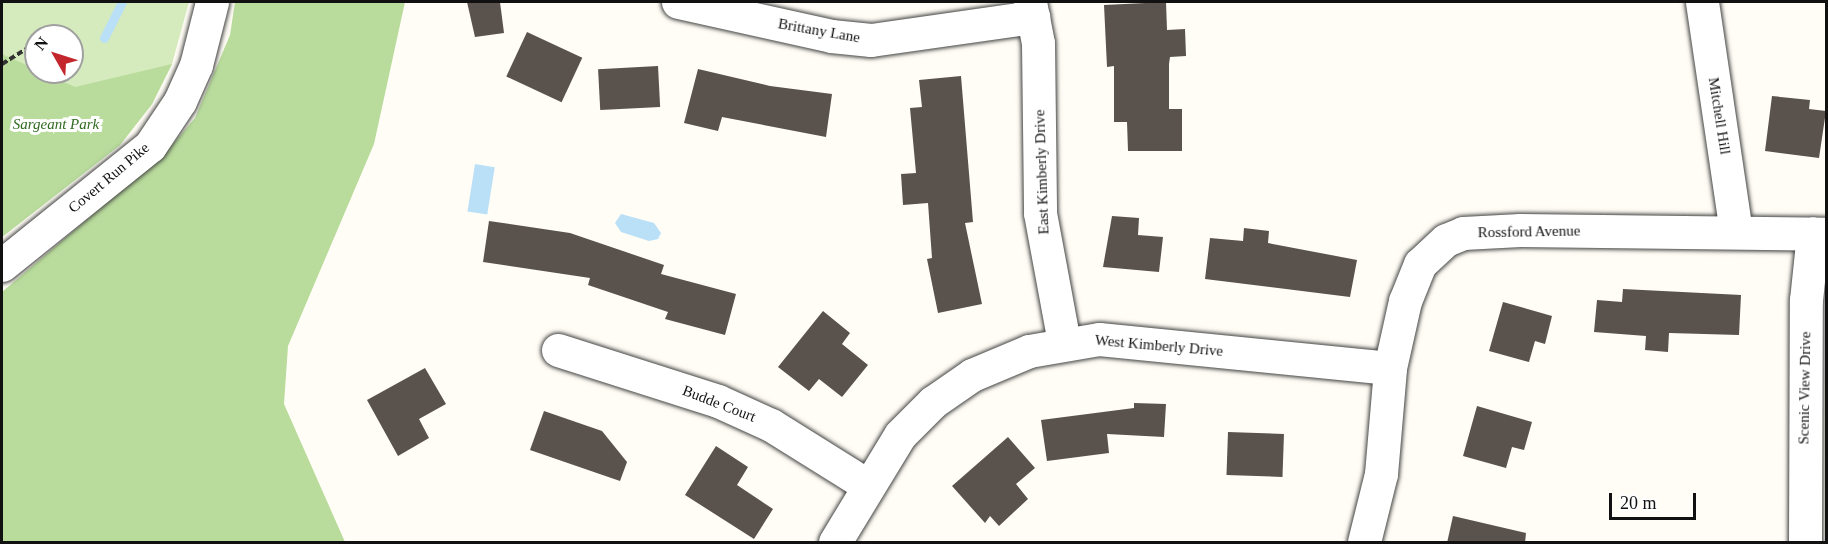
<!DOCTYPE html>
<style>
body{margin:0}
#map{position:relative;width:1828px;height:544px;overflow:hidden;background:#fffdf5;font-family:Georgia,serif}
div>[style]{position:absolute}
.green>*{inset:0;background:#d5ebbd}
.forest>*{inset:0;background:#b9dc9c}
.water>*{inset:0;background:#b9e0f7;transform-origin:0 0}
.stream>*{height:9px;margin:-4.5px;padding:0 4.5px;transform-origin:4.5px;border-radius:4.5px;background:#b9e0f7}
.building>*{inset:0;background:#5a524d;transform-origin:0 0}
.path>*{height:4px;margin-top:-2px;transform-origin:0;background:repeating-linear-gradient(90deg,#333 0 6px,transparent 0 9px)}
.roads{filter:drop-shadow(0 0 2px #444) drop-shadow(0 0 2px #444)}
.minor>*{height:33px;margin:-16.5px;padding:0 16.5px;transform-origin:16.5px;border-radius:16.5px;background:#fff}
span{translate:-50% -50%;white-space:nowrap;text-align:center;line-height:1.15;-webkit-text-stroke:6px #fff;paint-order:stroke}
.street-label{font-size:15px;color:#111}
.park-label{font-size:15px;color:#2f6b1f;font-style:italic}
.frame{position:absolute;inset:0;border:3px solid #111;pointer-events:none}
.north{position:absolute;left:24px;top:24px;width:60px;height:60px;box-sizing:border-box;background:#fff;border:2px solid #a0a0a0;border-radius:50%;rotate:309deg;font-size:16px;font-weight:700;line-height:24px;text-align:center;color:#111}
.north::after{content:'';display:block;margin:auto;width:21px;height:27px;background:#c4262e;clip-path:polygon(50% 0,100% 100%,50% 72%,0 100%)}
.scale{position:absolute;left:1609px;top:493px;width:87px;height:27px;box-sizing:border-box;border:3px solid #111;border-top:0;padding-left:8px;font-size:18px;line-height:21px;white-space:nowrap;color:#111;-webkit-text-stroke:4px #fff;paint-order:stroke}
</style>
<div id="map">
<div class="green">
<i style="clip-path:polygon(evenodd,2px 2px,189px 2px,172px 64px,152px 104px,120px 145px,2px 237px,2px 2px,36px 36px,72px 36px,72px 72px,36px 72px,36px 36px)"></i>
</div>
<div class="forest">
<i style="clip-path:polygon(235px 2px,405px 2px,374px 144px,288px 346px,284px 404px,345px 542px,2px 542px,2px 292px,166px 152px,195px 118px,230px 35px)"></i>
<i style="clip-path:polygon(2px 54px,75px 87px,172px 64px,152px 104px,120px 145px,2px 237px)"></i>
</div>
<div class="water">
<i style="left:475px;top:164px;width:20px;height:48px;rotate:9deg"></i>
<i style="clip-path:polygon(621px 214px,654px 223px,661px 233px,658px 239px,649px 241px,621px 232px,615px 223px)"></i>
</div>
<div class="stream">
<i style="left:104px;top:38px;width:40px;rotate:-63.4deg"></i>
</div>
<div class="building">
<i style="clip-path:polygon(467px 2px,500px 2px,504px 33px,475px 37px)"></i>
<i style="clip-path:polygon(1166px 2px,1167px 30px,1185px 29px,1186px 56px,1170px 57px,1169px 64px,1169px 109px,1182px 109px,1182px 151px,1128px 151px,1127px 122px,1114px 122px,1114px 66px,1107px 67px,1104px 5px)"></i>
<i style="left:527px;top:32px;width:61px;height:49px;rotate:25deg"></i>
<i style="left:658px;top:66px;width:41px;height:60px;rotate:87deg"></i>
<i style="clip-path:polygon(698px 69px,770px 86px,832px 94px,826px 137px,722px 117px,718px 131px,684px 123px)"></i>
<i style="clip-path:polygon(961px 76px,973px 222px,965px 223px,982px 304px,938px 313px,927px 259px,932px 258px,928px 203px,903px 205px,901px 174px,916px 173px,910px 108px,922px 107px,919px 80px)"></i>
<i style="clip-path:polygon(1772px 96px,1810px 100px,1809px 109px,1826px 111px,1819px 158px,1765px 151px)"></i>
<i style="clip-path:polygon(1112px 216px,1139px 218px,1138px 235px,1163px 237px,1159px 272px,1103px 267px)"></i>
<i style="clip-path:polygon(489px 221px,570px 233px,664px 265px,661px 274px,736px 294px,725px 335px,665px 319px,668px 312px,588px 285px,590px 278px,483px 262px)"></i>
<i style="clip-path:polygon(1244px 228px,1269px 231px,1268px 243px,1357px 260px,1350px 297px,1205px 279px,1210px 238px,1243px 241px)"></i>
<i style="clip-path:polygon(1623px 289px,1741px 295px,1739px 335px,1669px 333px,1668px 352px,1645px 350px,1646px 336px,1594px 332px,1597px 300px,1622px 302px)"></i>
<i style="clip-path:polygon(1503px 302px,1552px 316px,1545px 344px,1535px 341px,1529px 362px,1489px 351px)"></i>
<i style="clip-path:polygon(823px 311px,850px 333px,842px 344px,868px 365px,842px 397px,819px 379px,809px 391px,778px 367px)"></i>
<i style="clip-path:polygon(425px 368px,446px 404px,419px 419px,429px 438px,398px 456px,367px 400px)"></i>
<i style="clip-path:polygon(1134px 403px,1166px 404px,1164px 437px,1107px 434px,1109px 453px,1047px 461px,1041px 420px,1134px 408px)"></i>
<i style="clip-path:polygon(1477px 406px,1532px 422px,1524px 450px,1512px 447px,1506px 468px,1463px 456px)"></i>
<i style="clip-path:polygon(544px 411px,602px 431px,627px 462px,620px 481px,530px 450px)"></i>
<i style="left:1228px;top:432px;width:56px;height:43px;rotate:2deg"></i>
<i style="clip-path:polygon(1008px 437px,1035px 468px,1016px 484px,1028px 499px,999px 526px,990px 516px,985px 523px,952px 486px)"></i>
<i style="clip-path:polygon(716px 446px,748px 467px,737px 485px,773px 509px,754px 539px,685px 495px)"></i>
<i style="clip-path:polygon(1453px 516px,1526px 533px,1525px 543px,1447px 543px)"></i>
</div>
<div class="path">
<i style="left:2px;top:64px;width:39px;rotate:-32deg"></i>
</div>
<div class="roads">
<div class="minor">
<i style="left:678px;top:2px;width:157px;rotate:12.5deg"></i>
<i style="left:831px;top:36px;width:40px;rotate:5.7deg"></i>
<i style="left:871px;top:40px;width:164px;rotate:-8.1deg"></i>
<i style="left:1030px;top:2px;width:42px;rotate:79deg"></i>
<i style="left:1038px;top:43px;width:170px;rotate:89.3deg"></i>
<i style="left:1040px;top:213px;width:131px;rotate:79.5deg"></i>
<i style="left:1702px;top:2px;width:232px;rotate:81.6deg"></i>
<i style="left:2px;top:265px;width:190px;rotate:-38.8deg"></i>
<i style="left:150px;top:146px;width:54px;rotate:-56.3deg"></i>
<i style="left:180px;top:101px;width:39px;rotate:-66deg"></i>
<i style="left:196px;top:65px;width:65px;rotate:-75.7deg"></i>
<i style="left:558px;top:350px;width:168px;rotate:17.7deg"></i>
<i style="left:718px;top:401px;width:58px;rotate:24.4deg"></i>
<i style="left:771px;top:425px;width:113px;rotate:32deg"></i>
<i style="left:835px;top:542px;width:125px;rotate:-58.7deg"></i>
<i style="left:900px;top:435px;width:47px;rotate:-45deg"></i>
<i style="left:933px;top:402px;width:47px;rotate:-34.7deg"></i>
<i style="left:972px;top:375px;width:62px;rotate:-22.8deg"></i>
<i style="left:1029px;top:351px;width:71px;rotate:-9.7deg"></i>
<i style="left:1099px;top:339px;width:292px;rotate:5.7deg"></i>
<i style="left:1364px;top:542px;width:70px;rotate:-76deg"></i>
<i style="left:1381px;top:474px;width:106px;rotate:-85.1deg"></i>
<i style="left:1390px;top:368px;width:69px;rotate:-77.4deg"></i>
<i style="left:1405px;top:301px;width:40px;rotate:-68deg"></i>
<i style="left:1420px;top:264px;width:35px;rotate:-43deg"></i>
<i style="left:1446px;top:240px;width:18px;rotate:-22deg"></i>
<i style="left:1463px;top:233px;width:57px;rotate:-3deg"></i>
<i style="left:1520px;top:230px;width:306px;rotate:0.7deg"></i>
<i style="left:1805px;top:542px;width:242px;rotate:-89.8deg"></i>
<i style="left:1806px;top:300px;width:67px;rotate:-84deg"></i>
</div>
</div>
<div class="street-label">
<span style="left:819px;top:31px;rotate:10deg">Brittany Lane</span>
<span style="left:1719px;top:116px;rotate:81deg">Mitchell Hill</span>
<span style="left:1042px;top:172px;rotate:-92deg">East Kimberly Drive</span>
<span style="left:109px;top:178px;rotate:-40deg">Covert Run Pike</span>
<span style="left:1529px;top:232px;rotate:-1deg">Rossford Avenue</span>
<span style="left:1159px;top:346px;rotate:5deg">West Kimberly Drive</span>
<span style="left:1805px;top:388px;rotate:-89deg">Scenic View Drive</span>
<span style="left:719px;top:404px;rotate:21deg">Budde Court</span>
</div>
<div class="park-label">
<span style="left:56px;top:125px">Sargeant Park</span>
</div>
<div class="frame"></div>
<div class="north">N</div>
<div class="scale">20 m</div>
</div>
